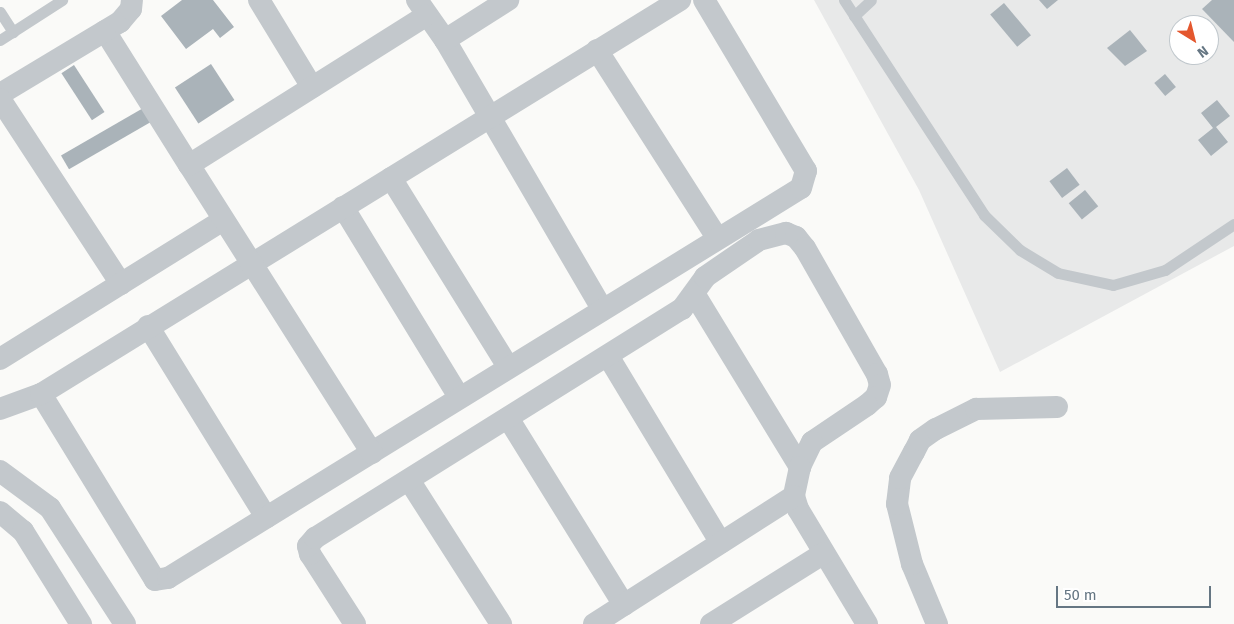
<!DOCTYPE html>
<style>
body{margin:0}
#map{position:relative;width:1234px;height:624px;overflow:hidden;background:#fafaf8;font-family:"Fira Sans",sans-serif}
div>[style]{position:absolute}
.built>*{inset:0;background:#e8e9e9}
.building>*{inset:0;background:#aab3b9;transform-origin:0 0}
.lane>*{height:11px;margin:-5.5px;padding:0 5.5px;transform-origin:5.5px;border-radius:5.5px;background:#c3c8cc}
.street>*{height:22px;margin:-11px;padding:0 11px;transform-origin:11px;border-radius:11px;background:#c3c8cc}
span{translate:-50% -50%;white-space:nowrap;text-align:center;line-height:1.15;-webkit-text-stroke:5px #fff;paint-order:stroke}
.north{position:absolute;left:1169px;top:15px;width:50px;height:50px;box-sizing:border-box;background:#fff;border:1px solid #c1c8cd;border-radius:50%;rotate:144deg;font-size:14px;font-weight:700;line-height:20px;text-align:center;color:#657683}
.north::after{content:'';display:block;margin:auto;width:18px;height:22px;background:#e4572e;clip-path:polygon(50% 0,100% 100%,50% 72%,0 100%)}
.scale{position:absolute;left:1056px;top:586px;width:155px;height:22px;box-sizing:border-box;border:2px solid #657683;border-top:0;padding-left:6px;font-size:15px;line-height:18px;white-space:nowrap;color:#657683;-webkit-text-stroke:4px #fff;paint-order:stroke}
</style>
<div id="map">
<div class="built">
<i style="clip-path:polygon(evenodd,814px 0,1234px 0,1234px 246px,1000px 372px,919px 190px,814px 0,1179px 25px,1209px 25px,1209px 55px,1179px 55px,1179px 25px)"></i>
</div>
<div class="building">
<i style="clip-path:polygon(182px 0,213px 0,234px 27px,220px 38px,213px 29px,186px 49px,161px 16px)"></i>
<i style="clip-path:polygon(1039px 0,1058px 0,1047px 9px)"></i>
<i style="clip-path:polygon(1212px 0,1234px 0,1234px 42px,1202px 9px)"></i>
<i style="left:1004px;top:3px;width:42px;height:18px;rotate:50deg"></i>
<i style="clip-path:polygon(1130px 30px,1147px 51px,1125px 66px,1107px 48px)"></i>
<i style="left:211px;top:64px;width:43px;height:43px;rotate:57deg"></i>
<i style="left:74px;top:65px;width:56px;height:15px;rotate:57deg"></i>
<i style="left:1165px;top:74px;width:17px;height:14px;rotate:50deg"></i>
<i style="clip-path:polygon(1217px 100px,1230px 116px,1216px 127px,1228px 142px,1211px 156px,1198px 140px,1213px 128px,1201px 113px)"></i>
<i style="left:145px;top:107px;width:16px;height:97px;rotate:60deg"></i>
<i style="left:1067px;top:168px;width:21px;height:22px;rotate:53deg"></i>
<i style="left:1085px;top:190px;width:21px;height:21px;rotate:51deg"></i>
</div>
<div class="lane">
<i style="left:844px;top:0;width:257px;rotate:56.9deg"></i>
<i style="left:984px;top:215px;width:50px;rotate:44.2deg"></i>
<i style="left:1020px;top:250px;width:44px;rotate:31.2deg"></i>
<i style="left:1058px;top:273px;width:56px;rotate:12.3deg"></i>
<i style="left:1113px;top:285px;width:54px;rotate:-16.1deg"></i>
<i style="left:1165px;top:270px;width:83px;rotate:-33.7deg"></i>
<i style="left:0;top:12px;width:24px;rotate:57deg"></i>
<i style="left:854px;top:16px;width:23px;rotate:-43deg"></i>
<i style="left:0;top:40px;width:74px;rotate:-32.8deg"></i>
</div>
<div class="street">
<i style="left:259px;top:0;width:102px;rotate:58.7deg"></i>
<i style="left:417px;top:0;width:49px;rotate:55deg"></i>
<i style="left:445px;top:40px;width:311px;rotate:59.7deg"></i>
<i style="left:105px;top:31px;width:158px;rotate:57.9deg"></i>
<i style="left:445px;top:40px;width:75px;rotate:-32.4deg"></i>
<i style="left:597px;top:50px;width:223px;rotate:57.4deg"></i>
<i style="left:0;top:94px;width:140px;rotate:-31deg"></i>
<i style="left:120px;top:22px;width:17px;rotate:-50deg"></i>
<i style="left:131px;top:9px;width:9px;rotate:-84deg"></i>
<i style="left:0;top:99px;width:221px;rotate:56.8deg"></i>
<i style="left:391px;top:178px;width:222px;rotate:58.2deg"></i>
<i style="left:343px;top:207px;width:223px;rotate:58.6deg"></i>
<i style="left:695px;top:295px;width:202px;rotate:58.6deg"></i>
<i style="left:148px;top:326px;width:225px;rotate:58.3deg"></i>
<i style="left:608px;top:356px;width:218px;rotate:58.9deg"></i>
<i style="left:0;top:359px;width:263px;rotate:-31.9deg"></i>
<i style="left:41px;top:394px;width:218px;rotate:58.5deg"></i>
<i style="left:155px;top:580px;width:13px;rotate:-9deg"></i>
<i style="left:168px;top:578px;width:743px;rotate:-31.64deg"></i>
<i style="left:801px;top:188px;width:18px;rotate:-74deg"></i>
<i style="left:806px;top:171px;width:199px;rotate:-120.8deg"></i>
<i style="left:0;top:409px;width:44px;rotate:-20.1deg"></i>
<i style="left:41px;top:394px;width:751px;rotate:-31.66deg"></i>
<i style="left:508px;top:418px;width:220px;rotate:58.2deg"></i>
<i style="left:372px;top:453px;width:341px;rotate:-122.4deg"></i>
<i style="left:189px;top:165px;width:280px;rotate:-32.2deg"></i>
<i style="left:0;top:471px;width:62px;rotate:36.5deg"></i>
<i style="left:50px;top:508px;width:138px;rotate:57.1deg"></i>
<i style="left:409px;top:480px;width:171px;rotate:57.4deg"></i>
<i style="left:0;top:512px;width:30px;rotate:40deg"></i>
<i style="left:23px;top:531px;width:110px;rotate:58.1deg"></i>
<i style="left:355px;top:624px;width:83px;rotate:-122.7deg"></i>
<i style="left:310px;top:554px;width:8px;rotate:-104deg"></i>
<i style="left:308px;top:546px;width:11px;rotate:-49deg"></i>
<i style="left:315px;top:538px;width:433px;rotate:-32deg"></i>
<i style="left:682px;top:309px;width:39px;rotate:-54deg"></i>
<i style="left:705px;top:277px;width:65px;rotate:-34.4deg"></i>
<i style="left:759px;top:240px;width:28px;rotate:-15deg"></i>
<i style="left:786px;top:233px;width:11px;rotate:22deg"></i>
<i style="left:796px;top:237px;width:14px;rotate:51deg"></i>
<i style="left:805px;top:248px;width:145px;rotate:60.3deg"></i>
<i style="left:877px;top:374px;width:11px;rotate:75deg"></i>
<i style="left:880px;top:385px;width:13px;rotate:108deg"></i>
<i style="left:876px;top:397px;width:12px;rotate:138deg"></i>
<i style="left:867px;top:405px;width:66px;rotate:146.1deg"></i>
<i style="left:812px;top:442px;width:28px;rotate:116deg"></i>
<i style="left:800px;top:467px;width:30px;rotate:102deg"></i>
<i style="left:794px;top:496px;width:14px;rotate:73deg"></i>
<i style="left:798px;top:509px;width:134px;rotate:59deg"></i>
<i style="left:594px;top:624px;width:237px;rotate:-32.6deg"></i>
<i style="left:711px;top:624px;width:133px;rotate:-32.1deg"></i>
<i style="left:937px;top:624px;width:65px;rotate:-112.6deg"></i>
<i style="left:912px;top:564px;width:62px;rotate:-104deg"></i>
<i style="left:897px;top:504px;width:26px;rotate:-83deg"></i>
<i style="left:900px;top:478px;width:30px;rotate:-62deg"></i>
<i style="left:914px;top:452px;width:13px;rotate:-63deg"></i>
<i style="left:920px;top:440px;width:19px;rotate:-35deg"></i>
<i style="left:936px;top:429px;width:45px;rotate:-26.6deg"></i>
<i style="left:976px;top:409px;width:81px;rotate:-1.4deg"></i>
</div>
<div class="north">N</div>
<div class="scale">50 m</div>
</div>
